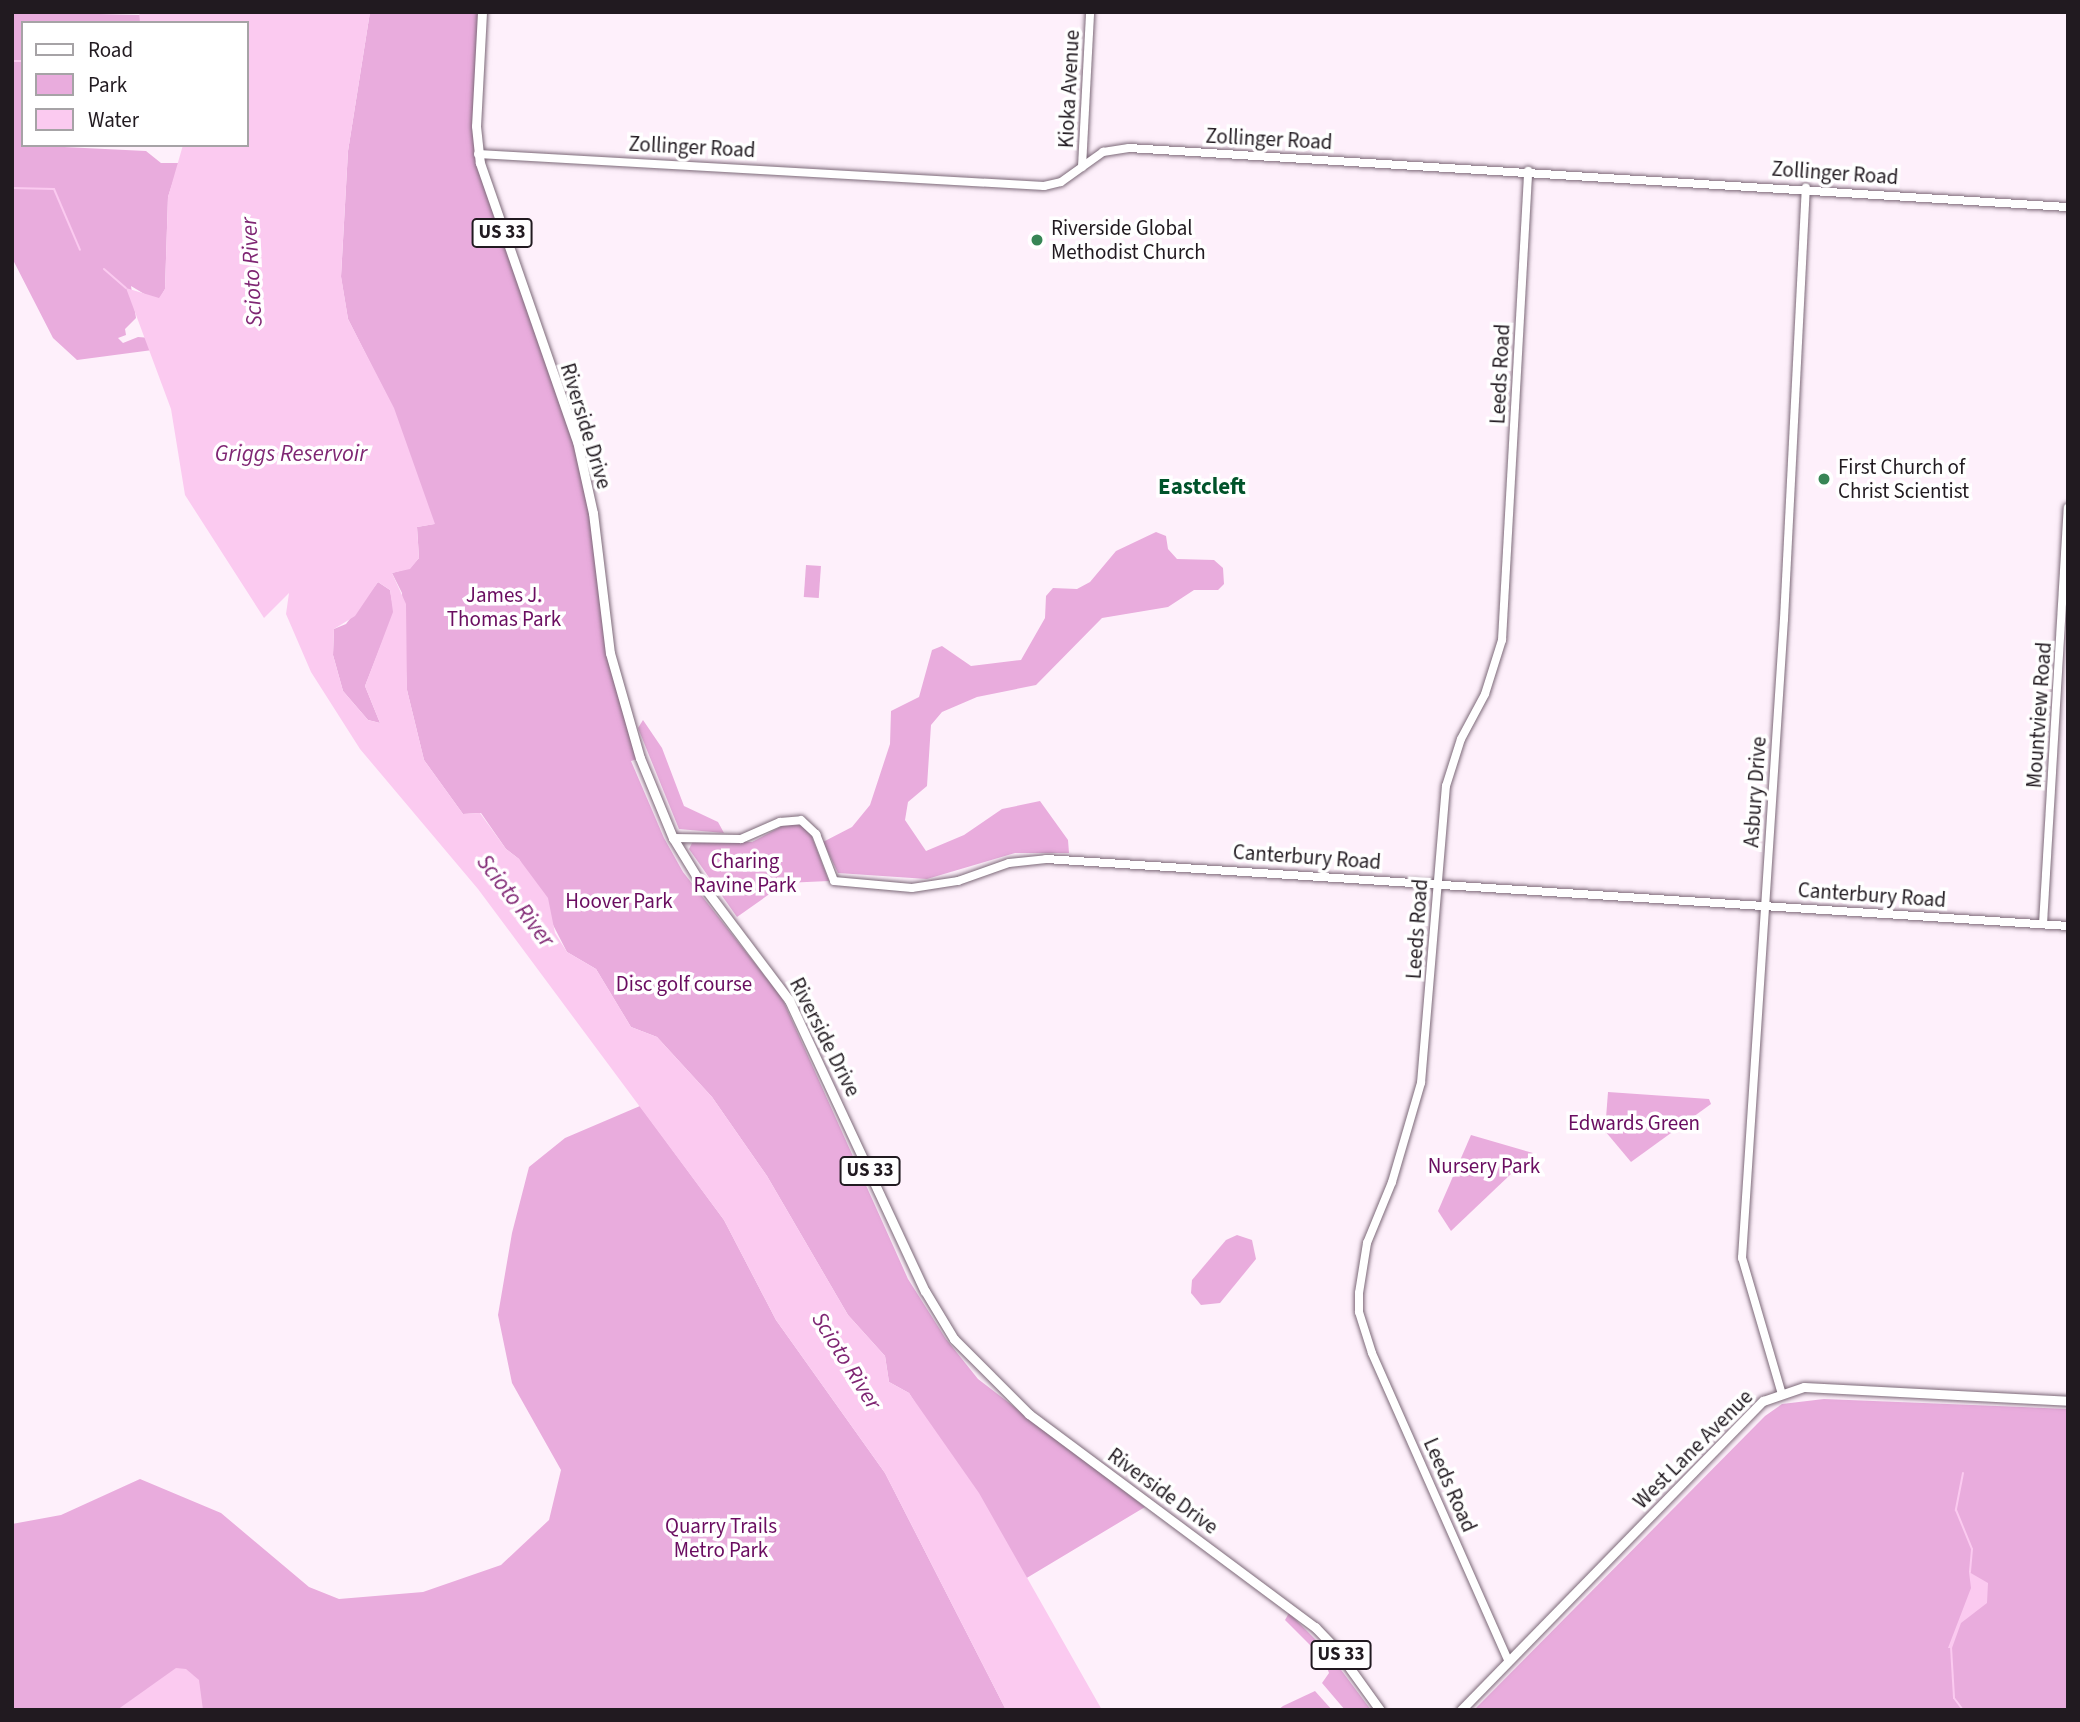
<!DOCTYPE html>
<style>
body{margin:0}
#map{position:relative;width:2080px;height:1722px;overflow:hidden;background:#fef0fb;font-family:"Source Sans 3",sans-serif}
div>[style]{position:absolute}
.green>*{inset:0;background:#e9acdd;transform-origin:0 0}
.water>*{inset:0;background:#fbcaf0}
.stream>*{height:2px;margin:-1px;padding:0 1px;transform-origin:1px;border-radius:1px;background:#fbcaf0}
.roads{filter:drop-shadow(0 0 2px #7c6978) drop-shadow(0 0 2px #7c6978)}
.secondary>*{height:8px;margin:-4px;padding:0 4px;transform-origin:4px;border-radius:4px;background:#fff}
.primary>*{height:9px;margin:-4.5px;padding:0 4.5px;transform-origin:4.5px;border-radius:4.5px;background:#fff}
.dots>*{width:19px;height:19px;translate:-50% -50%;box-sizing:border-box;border:4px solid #fff;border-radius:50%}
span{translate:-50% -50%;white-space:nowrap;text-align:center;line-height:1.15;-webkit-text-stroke:7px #fff;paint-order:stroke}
.shield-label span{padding:2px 5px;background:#fff;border:2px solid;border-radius:5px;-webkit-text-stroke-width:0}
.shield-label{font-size:19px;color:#211a20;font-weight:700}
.street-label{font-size:21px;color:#211a20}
.poi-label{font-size:21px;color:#211a20}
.left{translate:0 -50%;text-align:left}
.park-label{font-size:21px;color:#6a0d60}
.water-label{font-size:23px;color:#7f2673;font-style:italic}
.neighbourhood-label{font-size:23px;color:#00532a;font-weight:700}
.frame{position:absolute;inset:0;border:14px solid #211a20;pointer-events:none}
.legend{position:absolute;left:21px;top:21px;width:228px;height:126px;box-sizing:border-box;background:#fff;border:2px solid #a6a3a6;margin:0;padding:9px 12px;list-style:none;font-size:21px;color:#211a20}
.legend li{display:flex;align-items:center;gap:14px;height:35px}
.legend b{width:35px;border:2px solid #a6a3a6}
</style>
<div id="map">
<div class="green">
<i style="clip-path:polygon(12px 12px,142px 15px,140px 23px,23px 23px,23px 145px,146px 151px,161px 163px,179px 163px,168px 197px,165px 289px,160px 298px,151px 298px,131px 286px,136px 318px,125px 329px,126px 335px,118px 338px,123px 343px,138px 337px,151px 338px,160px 349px,77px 360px,53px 338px,12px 258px)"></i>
<i style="clip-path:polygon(370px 12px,482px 12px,477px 141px,582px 460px,605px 623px,640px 758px,631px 761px,664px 838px,683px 872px,782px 998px,908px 1279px,946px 1339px,978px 1379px,1145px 1507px,1025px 1579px,909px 1393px,889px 1382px,885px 1356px,848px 1315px,767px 1176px,712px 1097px,657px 1037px,631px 1027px,596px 969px,567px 952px,519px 859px,506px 849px,481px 813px,463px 814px,424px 760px,407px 690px,402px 593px,392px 573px,410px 568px,419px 558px,417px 527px,434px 524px,393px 408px,348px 319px,341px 277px,348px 151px)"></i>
<i style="clip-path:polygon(1156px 532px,1166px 536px,1168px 549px,1177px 559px,1214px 560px,1223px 568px,1224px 584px,1218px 590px,1194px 590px,1168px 607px,1102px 618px,1036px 685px,977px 697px,942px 712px,931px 725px,927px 786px,908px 802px,905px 820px,926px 851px,964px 835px,1002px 809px,1040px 801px,1068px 840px,1069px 853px,1015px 853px,927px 879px,838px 873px,823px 842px,852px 827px,870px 805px,890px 744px,891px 711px,919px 697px,932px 650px,942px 646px,971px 666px,1021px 660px,1045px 618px,1046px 596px,1053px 588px,1077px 589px,1090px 582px,1116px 551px)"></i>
<i style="left:806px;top:565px;width:15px;height:32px;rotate:4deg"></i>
<i style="clip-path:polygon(378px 582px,390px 590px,394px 612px,365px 686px,380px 723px,368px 720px,343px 691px,333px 655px,334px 629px,346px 624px)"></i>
<i style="clip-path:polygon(643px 720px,662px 748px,684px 806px,718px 822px,724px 833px,679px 829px,638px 728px)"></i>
<i style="clip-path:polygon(798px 824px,810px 832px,829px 881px,785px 883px,737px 917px,689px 849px,693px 841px,752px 842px,784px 825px)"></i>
<i style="clip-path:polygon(1608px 1092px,1709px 1099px,1711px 1104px,1631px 1162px,1605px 1131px)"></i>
<i style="clip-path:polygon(640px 1106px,724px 1220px,776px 1320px,885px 1473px,1006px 1710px,12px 1710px,12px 1524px,61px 1515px,140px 1479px,221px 1513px,309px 1587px,339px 1599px,423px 1592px,501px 1565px,549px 1520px,561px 1470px,512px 1383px,498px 1315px,512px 1233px,529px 1167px,565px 1138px)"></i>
<i style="clip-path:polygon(1471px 1135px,1533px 1153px,1451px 1231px,1438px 1211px)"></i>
<i style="clip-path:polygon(1237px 1235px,1252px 1240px,1256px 1259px,1220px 1303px,1201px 1305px,1191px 1293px,1192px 1280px,1226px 1240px)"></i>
<i style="clip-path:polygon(1824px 1399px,2068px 1409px,2068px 1710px,1474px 1710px,1765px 1416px,1782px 1404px)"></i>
<i style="clip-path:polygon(1289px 1613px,1327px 1651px,1371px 1710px,1345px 1710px,1322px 1683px,1329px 1673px,1324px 1659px,1285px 1620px)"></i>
<i style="clip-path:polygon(1315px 1691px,1332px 1710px,1278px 1710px,1283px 1706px)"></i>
</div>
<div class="water">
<i style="clip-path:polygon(evenodd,139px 12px,370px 12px,348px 151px,341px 276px,348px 319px,394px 408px,435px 524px,417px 527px,419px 558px,410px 569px,392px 573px,406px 604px,407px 690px,424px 760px,463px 814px,480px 813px,506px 849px,519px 859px,548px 898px,555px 933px,567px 952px,596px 969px,631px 1027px,657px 1037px,712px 1097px,767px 1176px,848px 1315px,885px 1356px,889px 1382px,909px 1393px,979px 1493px,1102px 1710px,1006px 1710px,885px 1473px,776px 1320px,724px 1220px,478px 889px,360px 749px,311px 672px,286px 614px,289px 593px,264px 618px,185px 495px,171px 409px,126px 288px,159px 298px,165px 289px,168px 197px,183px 145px,247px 145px,247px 23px,140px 23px,139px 12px,378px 582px,390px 590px,393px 612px,365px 686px,380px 723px,368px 720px,343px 691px,333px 655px,334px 629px,355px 616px,378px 582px)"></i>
<i style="clip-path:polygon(1969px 1572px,1988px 1583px,1987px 1603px,1961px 1623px,1952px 1648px,1948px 1648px,1971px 1588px)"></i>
<i style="clip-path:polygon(176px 1668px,186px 1669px,199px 1680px,203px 1710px,117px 1710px)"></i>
</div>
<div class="stream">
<i style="left:12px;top:61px;width:11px"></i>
<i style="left:12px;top:188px;width:42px;rotate:1.4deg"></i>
<i style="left:54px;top:189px;width:66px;rotate:66.9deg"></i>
<i style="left:104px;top:269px;width:29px;rotate:41deg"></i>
<i style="left:1963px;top:1473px;width:38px;rotate:101deg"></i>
<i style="left:1956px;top:1510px;width:42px;rotate:67.7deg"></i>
<i style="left:1972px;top:1549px;width:23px;rotate:95deg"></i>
<i style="left:1951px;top:1647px;width:51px;rotate:86.6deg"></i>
<i style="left:1954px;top:1698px;width:15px;rotate:53deg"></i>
</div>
<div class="roads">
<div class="secondary">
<i style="left:478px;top:154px;width:567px;rotate:3.24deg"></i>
<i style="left:1044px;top:186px;width:17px;rotate:-13deg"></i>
<i style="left:1061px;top:182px;width:52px;rotate:-35.5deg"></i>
<i style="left:1103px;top:152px;width:26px;rotate:-9deg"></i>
<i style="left:1129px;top:148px;width:941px;rotate:3.6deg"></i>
<i style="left:1082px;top:167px;width:155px;rotate:-87deg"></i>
<i style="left:673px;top:838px;width:68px;rotate:0.8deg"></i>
<i style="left:741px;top:839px;width:43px;rotate:-23.6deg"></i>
<i style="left:780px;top:822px;width:21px;rotate:-5deg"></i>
<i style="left:801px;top:820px;width:21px;rotate:43deg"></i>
<i style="left:816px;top:834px;width:50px;rotate:69deg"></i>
<i style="left:834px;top:881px;width:78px;rotate:5.1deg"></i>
<i style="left:912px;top:888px;width:47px;rotate:-8.7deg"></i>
<i style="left:958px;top:881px;width:54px;rotate:-19.4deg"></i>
<i style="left:1009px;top:863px;width:37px;rotate:-6deg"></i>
<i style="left:1046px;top:859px;width:1024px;rotate:3.75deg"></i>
<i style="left:2043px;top:924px;width:417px;rotate:-86.6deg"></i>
<i style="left:1781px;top:1391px;width:139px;rotate:-106.3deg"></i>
<i style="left:1742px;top:1258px;width:640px;rotate:-86.24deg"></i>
<i style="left:1784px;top:619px;width:432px;rotate:-87.1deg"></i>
<i style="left:1508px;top:1660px;width:336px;rotate:-113.9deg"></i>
<i style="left:1372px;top:1353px;width:43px;rotate:-107.6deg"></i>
<i style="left:1359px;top:1312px;width:19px;rotate:-90deg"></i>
<i style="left:1359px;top:1293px;width:51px;rotate:-80.9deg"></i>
<i style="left:1367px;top:1243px;width:66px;rotate:-67.7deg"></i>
<i style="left:1392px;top:1182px;width:103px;rotate:-73.7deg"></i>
<i style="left:1421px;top:1083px;width:298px;rotate:-85.2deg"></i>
<i style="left:1446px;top:786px;width:49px;rotate:-72.3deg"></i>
<i style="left:1461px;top:739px;width:51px;rotate:-61.9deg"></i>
<i style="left:1485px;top:694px;width:57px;rotate:-72.5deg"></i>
<i style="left:1502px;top:640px;width:470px;rotate:-86.8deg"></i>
</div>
<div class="primary">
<i style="left:482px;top:12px;width:114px;rotate:93deg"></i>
<i style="left:476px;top:126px;width:37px;rotate:84deg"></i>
<i style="left:480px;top:163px;width:294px;rotate:70.8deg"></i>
<i style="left:577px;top:441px;width:74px;rotate:77.5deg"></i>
<i style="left:593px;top:513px;width:141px;rotate:83.1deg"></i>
<i style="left:610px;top:653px;width:109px;rotate:74.1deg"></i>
<i style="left:640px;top:758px;width:87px;rotate:67.6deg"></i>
<i style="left:673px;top:838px;width:52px;rotate:58.5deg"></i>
<i style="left:700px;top:882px;width:148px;rotate:53deg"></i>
<i style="left:789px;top:1000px;width:321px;rotate:65deg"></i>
<i style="left:925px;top:1291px;width:56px;rotate:58.9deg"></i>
<i style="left:954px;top:1339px;width:106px;rotate:45deg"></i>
<i style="left:1029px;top:1414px;width:357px;rotate:36.7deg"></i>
<i style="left:1315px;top:1627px;width:30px;rotate:46deg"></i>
<i style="left:1336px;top:1649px;width:75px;rotate:54.2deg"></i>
<i style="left:1461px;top:1710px;width:432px;rotate:-45.7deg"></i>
<i style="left:1763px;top:1401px;width:43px;rotate:-18.9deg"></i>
<i style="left:1804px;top:1387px;width:264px;rotate:3deg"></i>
</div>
</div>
<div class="dots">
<i style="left:1037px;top:240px;background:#378555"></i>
<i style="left:1824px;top:479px;background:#378555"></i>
</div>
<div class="shield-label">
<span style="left:502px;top:233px">US 33</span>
<span style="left:870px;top:1171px">US 33</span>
<span style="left:1341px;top:1655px">US 33</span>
</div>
<div class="street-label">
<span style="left:1069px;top:89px;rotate:-87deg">Kioka Avenue</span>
<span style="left:1269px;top:139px;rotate:3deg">Zollinger Road</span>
<span style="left:692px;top:147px;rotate:3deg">Zollinger Road</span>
<span style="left:1835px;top:173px;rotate:4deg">Zollinger Road</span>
<span style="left:1500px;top:374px;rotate:-87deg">Leeds Road</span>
<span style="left:586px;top:426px;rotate:73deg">Riverside Drive</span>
<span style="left:2039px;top:715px;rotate:-86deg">Mountview Road</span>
<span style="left:1755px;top:792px;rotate:-86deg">Asbury Drive</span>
<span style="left:1307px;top:857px;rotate:4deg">Canterbury Road</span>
<span style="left:1872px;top:895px;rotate:4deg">Canterbury Road</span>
<span style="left:1417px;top:929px;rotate:-86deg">Leeds Road</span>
<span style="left:825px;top:1037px;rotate:63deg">Riverside Drive</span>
<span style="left:1693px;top:1449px;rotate:-45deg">West Lane Avenue</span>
<span style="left:1450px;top:1485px;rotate:66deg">Leeds Road</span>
<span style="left:1163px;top:1491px;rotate:36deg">Riverside Drive</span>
</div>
<div class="poi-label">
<span class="left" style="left:1051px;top:240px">Riverside Global<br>Methodist Church</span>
<span class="left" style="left:1838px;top:479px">First Church of<br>Christ Scientist</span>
</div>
<div class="park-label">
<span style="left:504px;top:607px">James J.<br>Thomas Park</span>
<span style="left:745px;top:873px">Charing<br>Ravine Park</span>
<span style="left:619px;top:901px">Hoover Park</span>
<span style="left:684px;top:984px">Disc golf course</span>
<span style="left:1634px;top:1123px">Edwards Green</span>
<span style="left:1484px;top:1166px">Nursery Park</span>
<span style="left:721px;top:1538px">Quarry Trails<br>Metro Park</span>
</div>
<div class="water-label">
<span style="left:252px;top:272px;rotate:-93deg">Scioto River</span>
<span style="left:291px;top:454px">Griggs Reservoir</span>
<span style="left:515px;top:901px;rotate:52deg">Scioto River</span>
<span style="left:846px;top:1361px;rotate:58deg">Scioto River</span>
</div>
<div class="neighbourhood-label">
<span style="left:1202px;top:487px">Eastcleft</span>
</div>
<div class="frame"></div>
<ul class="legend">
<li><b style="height:9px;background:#fff"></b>Road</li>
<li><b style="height:19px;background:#e9acdd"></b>Park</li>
<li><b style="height:19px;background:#fbcaf0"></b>Water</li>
</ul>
</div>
